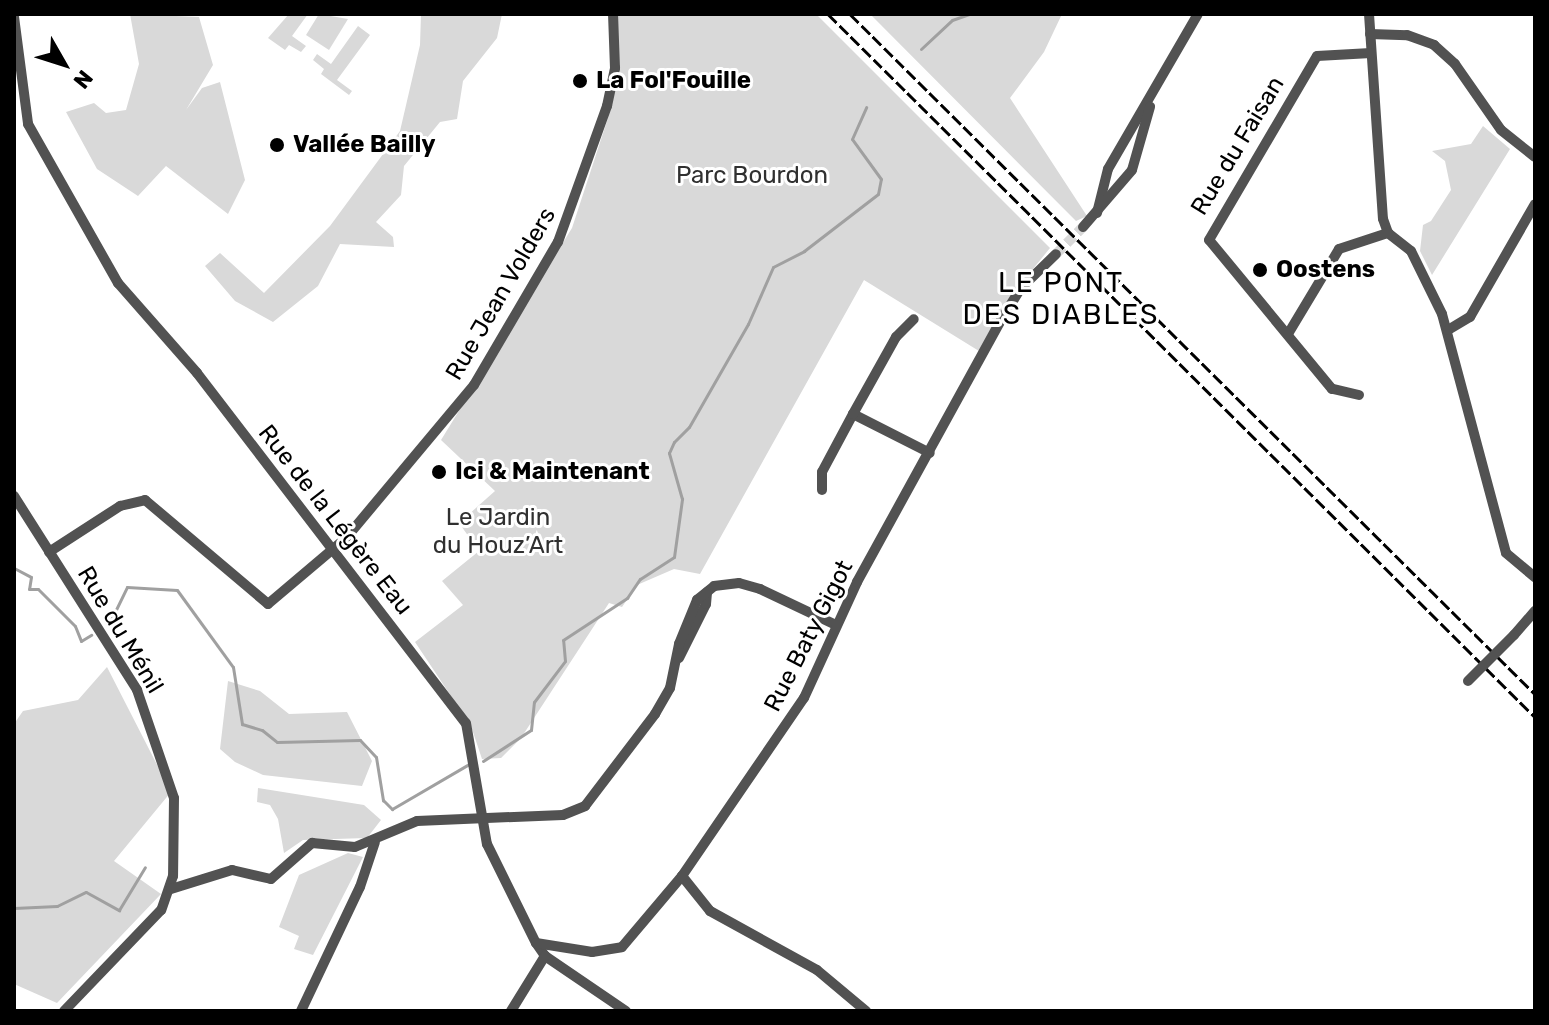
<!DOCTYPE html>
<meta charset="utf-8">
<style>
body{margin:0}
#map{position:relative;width:1549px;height:1025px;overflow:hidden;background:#fff;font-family:Rubik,sans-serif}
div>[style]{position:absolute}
.green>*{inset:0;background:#d9d9d9}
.stream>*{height:3px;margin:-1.5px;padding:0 1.5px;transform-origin:1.5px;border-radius:1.5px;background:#a0a0a0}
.minor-tunnel>*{height:10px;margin-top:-5px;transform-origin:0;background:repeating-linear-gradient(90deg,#d9d9d9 0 10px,transparent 0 15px)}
.minor>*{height:10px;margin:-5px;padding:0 5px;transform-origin:5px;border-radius:5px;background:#525252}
.rail>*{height:3px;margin-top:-1.5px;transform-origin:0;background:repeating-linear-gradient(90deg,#000 0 12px,transparent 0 16px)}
.minor-bridge>*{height:10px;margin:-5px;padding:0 5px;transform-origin:5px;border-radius:5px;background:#525252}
.dots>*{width:22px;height:22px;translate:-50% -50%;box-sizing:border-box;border:4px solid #fff;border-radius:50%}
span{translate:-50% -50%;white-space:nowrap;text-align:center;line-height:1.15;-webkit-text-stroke:6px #fff;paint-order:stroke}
.poi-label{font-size:24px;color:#000;font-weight:700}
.left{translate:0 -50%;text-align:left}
.street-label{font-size:24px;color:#000}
.park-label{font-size:24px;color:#303030}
.quarter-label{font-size:28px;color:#000;letter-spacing:2px}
.frame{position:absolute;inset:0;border:16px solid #000;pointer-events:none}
.north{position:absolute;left:24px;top:24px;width:80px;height:80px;-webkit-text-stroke:6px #fff;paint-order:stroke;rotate:129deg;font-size:22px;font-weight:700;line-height:32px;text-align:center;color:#000}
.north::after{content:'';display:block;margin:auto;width:28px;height:36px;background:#000;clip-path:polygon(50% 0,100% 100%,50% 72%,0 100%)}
</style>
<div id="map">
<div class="green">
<i style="clip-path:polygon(130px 14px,199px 17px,213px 65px,186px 110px,202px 88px,220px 82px,245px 180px,228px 214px,166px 166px,138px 196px,97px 169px,66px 112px,94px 103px,106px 113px,126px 110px,139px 64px)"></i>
<i style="clip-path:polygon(289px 14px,308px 14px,292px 36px,306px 46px,301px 52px,289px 45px,285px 50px,268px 38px)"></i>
<i style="clip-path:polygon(319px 14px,348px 19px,329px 50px,306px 35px)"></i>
<i style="clip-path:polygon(421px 14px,502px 14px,497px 38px,463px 81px,457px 119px,440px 122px,404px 166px,401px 195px,376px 222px,393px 237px,394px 247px,340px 244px,318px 286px,273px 322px,235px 301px,205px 266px,220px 253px,264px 293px,330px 226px,400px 131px,420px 45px)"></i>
<i style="clip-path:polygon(617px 14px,816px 14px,1050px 248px,1015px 291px,979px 351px,864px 280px,700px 574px,674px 569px,637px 585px,622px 607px,609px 603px,521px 738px,501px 758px,482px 759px,471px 726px,415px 642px,463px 605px,442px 581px,479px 551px,459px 523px,495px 491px,441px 440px,572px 228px,608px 118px)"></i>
<i style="clip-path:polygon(870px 14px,1062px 14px,1044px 52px,1010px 98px,1087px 216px,1076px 221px)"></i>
<i style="clip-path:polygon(358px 26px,370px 35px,337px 80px,352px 91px,349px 95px,321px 74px,324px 69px,313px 60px,317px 54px,331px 64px)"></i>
<i style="clip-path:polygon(1483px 126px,1510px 149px,1432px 275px,1420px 251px,1423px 225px,1431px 221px,1451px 190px,1445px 161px,1432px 151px,1471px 144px)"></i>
<i style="clip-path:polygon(107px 667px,171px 792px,114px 861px,161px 894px,57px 1003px,14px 984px,14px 724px,23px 711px,78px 700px)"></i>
<i style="clip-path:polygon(228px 681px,260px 691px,289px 714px,347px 712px,372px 761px,362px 786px,263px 775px,235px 762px,220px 749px)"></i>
<i style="clip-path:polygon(258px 788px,364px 805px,381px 820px,367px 838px,303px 840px,284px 853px,278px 819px,270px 805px,257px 802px)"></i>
<i style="clip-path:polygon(348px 853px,363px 857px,313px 955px,294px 949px,299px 936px,279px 927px,299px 875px)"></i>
</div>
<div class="stream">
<i style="left:921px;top:49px;width:42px;rotate:-43.1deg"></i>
<i style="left:952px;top:20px;width:18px;rotate:-19deg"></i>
<i style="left:14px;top:568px;width:19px;rotate:28deg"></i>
<i style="left:31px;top:577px;width:12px;rotate:99deg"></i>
<i style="left:29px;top:589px;width:9px"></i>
<i style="left:38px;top:589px;width:52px;rotate:45deg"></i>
<i style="left:75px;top:626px;width:16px;rotate:68deg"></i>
<i style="left:81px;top:641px;width:12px;rotate:-31deg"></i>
<i style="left:109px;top:624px;width:41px;rotate:-64.1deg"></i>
<i style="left:127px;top:587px;width:50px;rotate:3.4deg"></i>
<i style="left:177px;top:590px;width:95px;rotate:54deg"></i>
<i style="left:233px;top:667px;width:58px;rotate:81deg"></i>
<i style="left:242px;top:724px;width:21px;rotate:17deg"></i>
<i style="left:262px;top:730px;width:19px;rotate:39deg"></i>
<i style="left:277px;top:742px;width:83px;rotate:-1.4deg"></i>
<i style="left:360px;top:740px;width:23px;rotate:47deg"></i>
<i style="left:376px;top:757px;width:44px;rotate:80.8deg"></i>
<i style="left:383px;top:800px;width:13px;rotate:45deg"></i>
<i style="left:392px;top:809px;width:89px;rotate:-30.3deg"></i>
<i style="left:483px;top:761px;width:57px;rotate:-32.9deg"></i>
<i style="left:531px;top:730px;width:28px;rotate:-84deg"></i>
<i style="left:534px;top:702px;width:51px;rotate:-52.9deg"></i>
<i style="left:565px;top:661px;width:21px;rotate:-95deg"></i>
<i style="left:563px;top:640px;width:77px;rotate:-33.3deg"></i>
<i style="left:627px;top:598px;width:23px;rotate:-56deg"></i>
<i style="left:640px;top:579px;width:40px;rotate:-32.9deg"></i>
<i style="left:674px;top:557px;width:59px;rotate:-82.1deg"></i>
<i style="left:682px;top:499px;width:48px;rotate:-105.8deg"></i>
<i style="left:669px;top:453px;width:12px;rotate:-66deg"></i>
<i style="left:674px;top:442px;width:21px;rotate:-45deg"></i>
<i style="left:689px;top:427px;width:119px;rotate:-60.2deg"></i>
<i style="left:748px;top:324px;width:62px;rotate:-66.3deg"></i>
<i style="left:773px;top:267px;width:35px;rotate:-27deg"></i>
<i style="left:804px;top:251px;width:93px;rotate:-37.6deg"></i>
<i style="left:878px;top:194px;width:15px;rotate:-79deg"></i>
<i style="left:881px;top:179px;width:49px;rotate:-125.9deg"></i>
<i style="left:852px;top:139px;width:35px;rotate:-66deg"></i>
<i style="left:14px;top:908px;width:43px;rotate:-2.7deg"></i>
<i style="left:57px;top:906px;width:32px;rotate:-26deg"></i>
<i style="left:86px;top:892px;width:38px;rotate:29deg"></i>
<i style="left:119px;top:910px;width:50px;rotate:-58.8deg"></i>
</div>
<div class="minor-tunnel">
<i style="left:1056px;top:254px;width:38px;rotate:-45deg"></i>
</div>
<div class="minor">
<i style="left:1369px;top:14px;width:205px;rotate:86.1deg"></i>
<i style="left:1383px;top:219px;width:15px;rotate:70deg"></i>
<i style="left:1388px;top:233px;width:29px;rotate:38deg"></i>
<i style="left:1411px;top:251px;width:70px;rotate:63.8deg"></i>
<i style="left:1442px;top:314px;width:247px;rotate:75deg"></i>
<i style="left:1506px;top:553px;width:38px;rotate:40deg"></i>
<i style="left:14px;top:17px;width:108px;rotate:82.5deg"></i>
<i style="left:28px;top:124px;width:183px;rotate:60.5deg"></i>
<i style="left:118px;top:283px;width:120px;rotate:48.7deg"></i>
<i style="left:197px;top:373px;width:441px;rotate:52.5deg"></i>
<i style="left:466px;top:723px;width:123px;rotate:80.2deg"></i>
<i style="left:487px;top:844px;width:110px;rotate:63.7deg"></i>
<i style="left:536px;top:943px;width:16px;rotate:55deg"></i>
<i style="left:545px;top:956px;width:98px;rotate:34.2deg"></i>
<i style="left:1370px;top:34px;width:37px;rotate:2deg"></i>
<i style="left:1407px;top:35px;width:29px;rotate:20deg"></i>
<i style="left:1434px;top:45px;width:28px;rotate:42deg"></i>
<i style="left:1455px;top:64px;width:80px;rotate:55.1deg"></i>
<i style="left:1501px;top:130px;width:43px;rotate:38.5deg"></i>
<i style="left:1097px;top:213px;width:45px;rotate:-76deg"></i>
<i style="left:1108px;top:169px;width:179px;rotate:-59.9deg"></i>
<i style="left:1083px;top:227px;width:75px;rotate:-49.3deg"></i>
<i style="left:1132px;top:170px;width:66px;rotate:-74.1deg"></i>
<i style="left:1448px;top:330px;width:26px;rotate:-31deg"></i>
<i style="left:1470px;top:317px;width:130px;rotate:-60.1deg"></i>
<i style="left:1288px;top:334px;width:99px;rotate:-59deg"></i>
<i style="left:1339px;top:249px;width:52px;rotate:-18.1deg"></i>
<i style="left:1359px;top:395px;width:28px;rotate:-167deg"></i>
<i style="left:1332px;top:389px;width:193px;rotate:-129.5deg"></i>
<i style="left:1209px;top:240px;width:213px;rotate:-59.6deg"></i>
<i style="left:1317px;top:56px;width:54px;rotate:-3.2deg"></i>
<i style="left:853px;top:414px;width:86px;rotate:26.9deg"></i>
<i style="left:822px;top:490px;width:18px;rotate:-90deg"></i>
<i style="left:822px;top:472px;width:66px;rotate:-61.9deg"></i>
<i style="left:853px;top:414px;width:88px;rotate:-60.8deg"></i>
<i style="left:896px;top:337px;width:25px;rotate:-45deg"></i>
<i style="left:14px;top:496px;width:230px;rotate:57.6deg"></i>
<i style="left:137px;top:690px;width:114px;rotate:71.1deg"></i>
<i style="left:174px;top:798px;width:78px;rotate:90.7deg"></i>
<i style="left:173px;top:876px;width:36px;rotate:109deg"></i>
<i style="left:161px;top:910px;width:140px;rotate:133.8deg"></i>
<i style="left:49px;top:552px;width:85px;rotate:-32.9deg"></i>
<i style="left:120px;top:506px;width:26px;rotate:-13deg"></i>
<i style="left:145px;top:500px;width:161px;rotate:40.2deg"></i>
<i style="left:268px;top:604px;width:102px;rotate:-40.2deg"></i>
<i style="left:346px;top:538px;width:199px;rotate:-50.1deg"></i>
<i style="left:474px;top:385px;width:166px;rotate:-59.6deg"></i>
<i style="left:558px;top:242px;width:145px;rotate:-70.2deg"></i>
<i style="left:607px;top:106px;width:39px;rotate:-78deg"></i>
<i style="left:615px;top:68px;width:54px;rotate:-92.1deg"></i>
<i style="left:1514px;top:635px;width:32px;rotate:-49deg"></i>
<i style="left:679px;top:658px;width:60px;rotate:-63.4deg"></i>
<i style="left:706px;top:604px;width:12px;rotate:-85deg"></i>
<i style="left:682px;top:876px;width:45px;rotate:51.3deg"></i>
<i style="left:710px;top:911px;width:122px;rotate:28.9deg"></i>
<i style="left:817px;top:970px;width:64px;rotate:39.9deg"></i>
<i style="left:171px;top:889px;width:64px;rotate:-17.3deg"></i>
<i style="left:232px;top:870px;width:40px;rotate:13deg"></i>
<i style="left:271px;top:879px;width:55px;rotate:-41.3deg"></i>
<i style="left:312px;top:843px;width:43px;rotate:5.3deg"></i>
<i style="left:355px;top:847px;width:67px;rotate:-22.8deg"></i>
<i style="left:417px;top:821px;width:146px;rotate:-2.4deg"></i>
<i style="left:563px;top:815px;width:24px;rotate:-22deg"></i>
<i style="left:585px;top:806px;width:116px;rotate:-52.7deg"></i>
<i style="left:655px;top:714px;width:30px;rotate:-60deg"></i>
<i style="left:670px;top:688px;width:45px;rotate:-78.4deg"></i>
<i style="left:679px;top:644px;width:48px;rotate:-67.8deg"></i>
<i style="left:697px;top:600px;width:22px;rotate:-39deg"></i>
<i style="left:714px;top:586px;width:25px;rotate:-7deg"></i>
<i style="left:739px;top:583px;width:22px;rotate:16deg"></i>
<i style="left:760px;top:589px;width:84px;rotate:25.3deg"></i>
<i style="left:536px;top:943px;width:57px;rotate:9.1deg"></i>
<i style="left:592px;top:952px;width:30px;rotate:-9deg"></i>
<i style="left:622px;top:947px;width:93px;rotate:-49.8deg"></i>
<i style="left:682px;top:876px;width:216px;rotate:-55.6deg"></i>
<i style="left:804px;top:698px;width:128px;rotate:-65.4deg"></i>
<i style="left:857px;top:582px;width:299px;rotate:-61.2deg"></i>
<i style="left:1001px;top:320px;width:36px;rotate:-58deg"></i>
<i style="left:1020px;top:289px;width:50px;rotate:-44.2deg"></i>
<i style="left:301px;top:1011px;width:137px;rotate:-64.6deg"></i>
<i style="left:360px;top:887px;width:47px;rotate:-71.6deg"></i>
<i style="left:511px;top:1011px;width:65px;rotate:-58.3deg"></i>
</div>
<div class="rail">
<i style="left:828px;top:14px;width:997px;rotate:44.84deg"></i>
<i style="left:850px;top:14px;width:965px;rotate:44.79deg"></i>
</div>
<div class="minor-bridge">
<i style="left:1468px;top:681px;width:65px;rotate:-45deg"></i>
</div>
<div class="dots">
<i style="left:580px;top:81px;background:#000"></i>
<i style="left:277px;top:145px;background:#000"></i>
<i style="left:1260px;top:270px;background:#000"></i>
<i style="left:439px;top:472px;background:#000"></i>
</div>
<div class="poi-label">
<span class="left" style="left:596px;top:81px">La Fol'Fouille</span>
<span class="left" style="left:293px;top:145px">Vallée Bailly</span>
<span class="left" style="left:1276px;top:270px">Oostens</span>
<span class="left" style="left:455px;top:472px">Ici &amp; Maintenant</span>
</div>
<div class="street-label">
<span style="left:1238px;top:146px;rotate:-59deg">Rue du Faisan</span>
<span style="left:501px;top:294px;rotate:-60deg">Rue Jean Volders</span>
<span style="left:335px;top:520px;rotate:52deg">Rue de la Légère Eau</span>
<span style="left:120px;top:630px;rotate:59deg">Rue du Ménil</span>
<span style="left:809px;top:636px;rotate:-63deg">Rue Baty Gigot</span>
</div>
<div class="park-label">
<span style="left:752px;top:176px">Parc Bourdon</span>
<span style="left:498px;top:532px">Le Jardin<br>du Houz’Art</span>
</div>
<div class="quarter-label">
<span style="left:1061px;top:299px">LE PONT<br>DES DIABLES</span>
</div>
<div class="frame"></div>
<div class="north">N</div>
</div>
